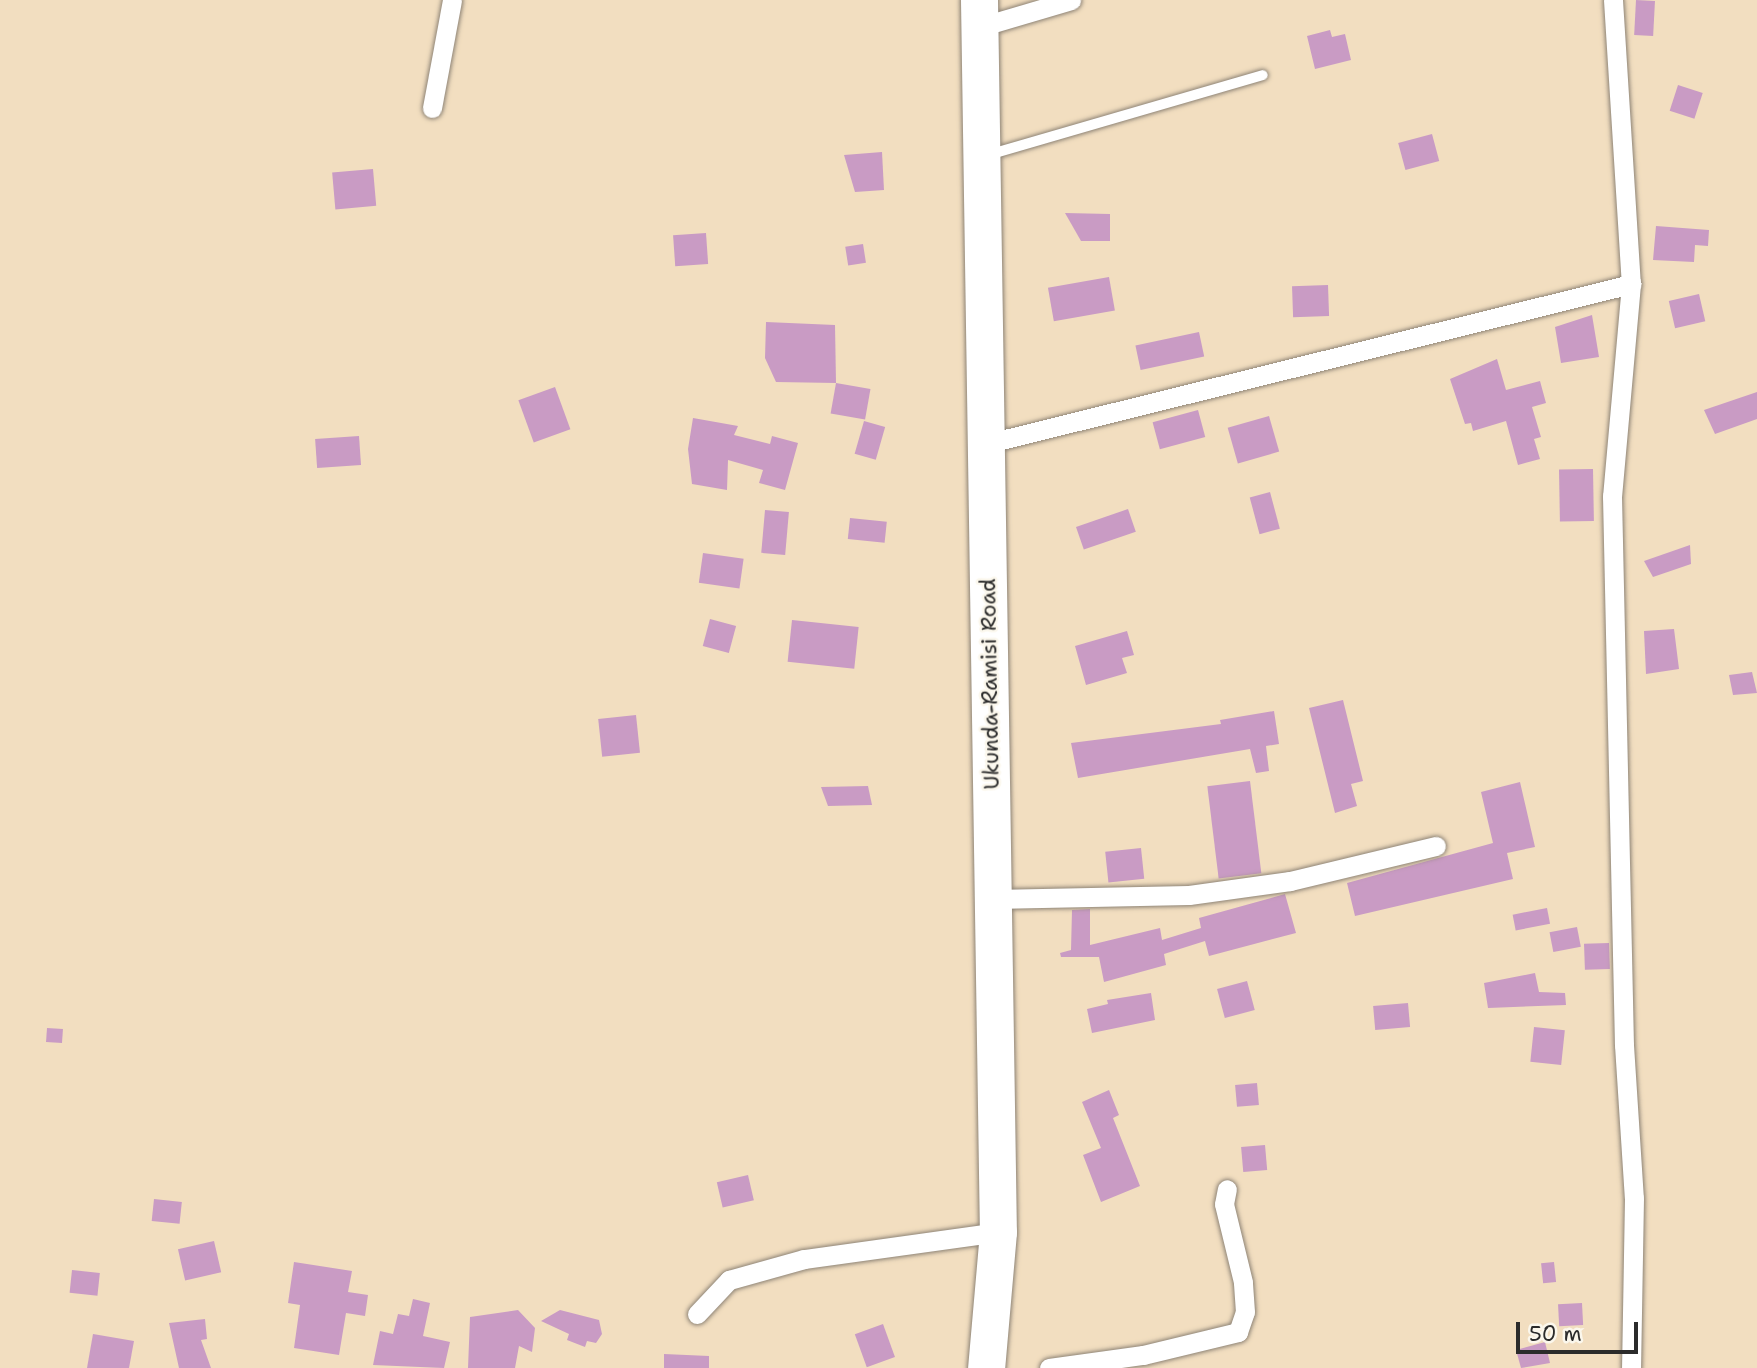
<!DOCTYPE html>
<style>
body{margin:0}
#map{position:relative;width:1757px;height:1368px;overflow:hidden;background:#f2dec0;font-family:"Shantell Sans",sans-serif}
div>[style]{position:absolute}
.building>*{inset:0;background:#c99bc4;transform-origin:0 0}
.roads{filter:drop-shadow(0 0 2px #8e8476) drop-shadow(0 0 2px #8e8476)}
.lane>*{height:10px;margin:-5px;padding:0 5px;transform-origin:5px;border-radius:5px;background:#fff}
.street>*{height:19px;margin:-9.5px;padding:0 9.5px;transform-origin:9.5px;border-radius:9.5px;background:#fff}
.highway>*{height:37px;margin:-18.5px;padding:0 18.5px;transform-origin:18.5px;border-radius:18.5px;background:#fff}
span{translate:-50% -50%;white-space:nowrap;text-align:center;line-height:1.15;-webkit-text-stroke:5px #fbf7ec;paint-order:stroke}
.street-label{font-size:21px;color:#2b2b2b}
.scale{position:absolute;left:1516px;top:1322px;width:122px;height:32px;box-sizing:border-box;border:4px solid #2b2b2b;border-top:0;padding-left:9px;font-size:21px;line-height:24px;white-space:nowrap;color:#2b2b2b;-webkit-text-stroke:5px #fbf7ec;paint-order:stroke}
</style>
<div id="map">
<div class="building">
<i style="left:1636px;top:0;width:19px;height:35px;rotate:3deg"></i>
<i style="clip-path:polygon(1330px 30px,1332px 37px,1345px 34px,1351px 60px,1315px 69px,1307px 36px)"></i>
<i style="left:1678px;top:85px;width:26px;height:27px;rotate:18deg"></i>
<i style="left:1432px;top:134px;width:28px;height:35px;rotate:75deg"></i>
<i style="clip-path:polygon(882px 152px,884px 190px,855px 192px,844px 155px)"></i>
<i style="left:373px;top:169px;width:37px;height:41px;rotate:85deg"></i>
<i style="clip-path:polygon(1065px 213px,1110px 214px,1110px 241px,1081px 241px)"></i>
<i style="clip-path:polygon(1656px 226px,1709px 230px,1708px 246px,1695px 245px,1694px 262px,1653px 260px)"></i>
<i style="left:706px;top:233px;width:31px;height:33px;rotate:86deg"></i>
<i style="left:863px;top:244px;width:19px;height:18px;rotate:81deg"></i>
<i style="left:1109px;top:277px;width:34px;height:62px;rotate:80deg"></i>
<i style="left:1328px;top:285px;width:31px;height:36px;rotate:88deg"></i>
<i style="left:1699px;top:294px;width:28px;height:31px;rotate:77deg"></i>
<i style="clip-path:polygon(1592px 315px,1599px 357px,1561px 363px,1555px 327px)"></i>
<i style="clip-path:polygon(766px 322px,835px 325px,836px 383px,776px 382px,765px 358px)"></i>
<i style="left:1199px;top:332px;width:25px;height:65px;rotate:78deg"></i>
<i style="clip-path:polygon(1497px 359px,1506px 390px,1540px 381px,1546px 403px,1532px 407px,1541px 437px,1534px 439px,1540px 459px,1518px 465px,1506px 421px,1473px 431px,1471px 423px,1465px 424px,1450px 379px)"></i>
<i style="left:836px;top:383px;width:35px;height:31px;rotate:10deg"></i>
<i style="left:555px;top:387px;width:45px;height:39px;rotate:70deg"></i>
<i style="clip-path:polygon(1757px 392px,1757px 419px,1715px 434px,1704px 410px)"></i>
<i style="left:1198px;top:410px;width:28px;height:47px;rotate:75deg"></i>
<i style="left:1269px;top:416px;width:37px;height:43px;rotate:74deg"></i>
<i style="clip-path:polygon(693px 418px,738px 426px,734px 435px,770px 444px,772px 436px,798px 443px,785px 490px,759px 483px,763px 470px,728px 460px,727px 490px,692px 484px,688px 449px)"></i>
<i style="left:864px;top:421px;width:22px;height:34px;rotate:16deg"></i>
<i style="left:359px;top:436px;width:29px;height:44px;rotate:86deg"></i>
<i style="left:1593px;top:469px;width:52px;height:34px;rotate:89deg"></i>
<i style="left:1270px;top:492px;width:38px;height:21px;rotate:75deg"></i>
<i style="left:1128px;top:509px;width:24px;height:55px;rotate:71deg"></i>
<i style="left:765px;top:510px;width:24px;height:43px;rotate:5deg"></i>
<i style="left:850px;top:518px;width:37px;height:21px;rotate:6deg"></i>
<i style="clip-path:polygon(1690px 545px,1691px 564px,1653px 577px,1644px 561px)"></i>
<i style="left:703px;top:553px;width:41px;height:30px;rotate:8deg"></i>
<i style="left:710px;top:619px;width:27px;height:28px;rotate:15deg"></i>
<i style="left:792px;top:620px;width:67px;height:42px;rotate:6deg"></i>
<i style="clip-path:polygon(1674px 629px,1679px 669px,1646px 674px,1644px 631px)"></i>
<i style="clip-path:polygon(1127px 631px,1134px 655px,1122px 658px,1127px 673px,1086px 685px,1075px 646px)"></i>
<i style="clip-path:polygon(1752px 672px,1757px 693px,1733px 695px,1729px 675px)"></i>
<i style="clip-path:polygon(1343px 700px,1363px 781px,1351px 784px,1357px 806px,1335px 813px,1309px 708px)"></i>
<i style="clip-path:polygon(1274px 711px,1279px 744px,1266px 746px,1269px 771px,1256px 773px,1250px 749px,1078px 778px,1071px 743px,1221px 724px,1220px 720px)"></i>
<i style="left:636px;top:715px;width:38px;height:38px;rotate:84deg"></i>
<i style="left:1250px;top:781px;width:93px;height:43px;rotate:83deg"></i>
<i style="clip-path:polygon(1520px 782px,1535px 847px,1507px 853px,1513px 879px,1355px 916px,1347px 883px,1493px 843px,1481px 792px)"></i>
<i style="clip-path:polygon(868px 786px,872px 805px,828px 806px,821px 787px)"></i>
<i style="left:1141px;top:848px;width:31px;height:36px;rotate:84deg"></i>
<i style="clip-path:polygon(1285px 894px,1296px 933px,1209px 956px,1205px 941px,1164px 954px,1166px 965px,1104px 982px,1099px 957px,1061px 957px,1060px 953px,1071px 950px,1072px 910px,1090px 909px,1090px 945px,1160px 928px,1162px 940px,1201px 928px,1199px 918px)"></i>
<i style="left:1547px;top:908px;width:16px;height:35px;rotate:79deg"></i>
<i style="left:1577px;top:927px;width:20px;height:28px;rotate:79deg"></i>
<i style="left:1609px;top:943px;width:26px;height:25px;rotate:88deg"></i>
<i style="clip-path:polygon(1535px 973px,1539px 992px,1565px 993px,1566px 1005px,1488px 1008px,1484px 983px)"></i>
<i style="left:1247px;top:981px;width:30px;height:31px;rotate:75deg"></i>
<i style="clip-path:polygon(1151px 993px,1155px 1020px,1092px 1033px,1087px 1009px,1108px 1004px,1107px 1000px)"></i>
<i style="left:1408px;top:1003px;width:24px;height:35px;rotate:85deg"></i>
<i style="left:1534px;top:1027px;width:31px;height:35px;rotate:6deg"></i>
<i style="left:47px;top:1028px;width:16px;height:14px;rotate:4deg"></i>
<i style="left:1257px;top:1083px;width:22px;height:22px;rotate:85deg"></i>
<i style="clip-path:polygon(1109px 1090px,1119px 1115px,1113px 1118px,1140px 1186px,1101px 1202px,1083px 1155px,1101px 1148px,1082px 1102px)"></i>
<i style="left:1265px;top:1145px;width:25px;height:24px;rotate:85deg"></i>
<i style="left:748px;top:1175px;width:26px;height:32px;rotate:77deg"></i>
<i style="left:154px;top:1199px;width:28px;height:22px;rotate:6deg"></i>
<i style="left:214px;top:1241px;width:32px;height:37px;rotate:77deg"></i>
<i style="clip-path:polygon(294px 1262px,352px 1271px,348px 1292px,368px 1295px,365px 1316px,346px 1313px,339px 1355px,294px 1348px,300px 1305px,288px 1303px)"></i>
<i style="left:1554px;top:1262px;width:20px;height:13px;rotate:84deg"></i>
<i style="left:72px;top:1270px;width:28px;height:23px;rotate:6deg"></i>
<i style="clip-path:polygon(413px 1299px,430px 1303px,423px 1336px,450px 1342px,444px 1368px,373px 1365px,380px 1331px,393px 1334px,398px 1314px,409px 1316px)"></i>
<i style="left:1582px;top:1303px;width:22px;height:24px;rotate:87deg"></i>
<i style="clip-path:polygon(518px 1310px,535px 1328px,532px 1352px,519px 1346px,515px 1368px,468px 1368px,470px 1317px)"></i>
<i style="clip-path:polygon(560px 1310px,599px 1320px,602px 1334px,596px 1343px,587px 1341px,585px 1347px,567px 1340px,569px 1334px,541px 1321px)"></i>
<i style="clip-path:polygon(205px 1319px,207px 1339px,201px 1340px,211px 1368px,179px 1368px,169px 1323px)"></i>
<i style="left:883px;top:1324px;width:35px;height:30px;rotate:70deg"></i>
<i style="clip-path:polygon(93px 1334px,134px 1341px,129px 1368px,87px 1368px)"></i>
<i style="clip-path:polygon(1545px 1342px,1550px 1363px,1521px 1368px,1516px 1350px)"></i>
<i style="clip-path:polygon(664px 1354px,709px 1356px,709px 1368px,664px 1368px)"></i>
</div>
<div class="roads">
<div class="lane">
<i style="left:988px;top:155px;width:286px;rotate:-16.2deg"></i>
</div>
<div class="street">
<i style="left:1613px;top:0;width:285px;rotate:86.4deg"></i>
<i style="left:1631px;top:284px;width:213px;rotate:95.1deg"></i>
<i style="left:1612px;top:496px;width:549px;rotate:88.75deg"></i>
<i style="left:1624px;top:1045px;width:153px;rotate:86.3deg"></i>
<i style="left:1634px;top:1198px;width:170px;rotate:91deg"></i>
<i style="left:980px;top:27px;width:95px;rotate:-16.5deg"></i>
<i style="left:432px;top:108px;width:110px;rotate:-79.5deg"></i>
<i style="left:985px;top:444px;width:666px;rotate:-13.91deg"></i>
<i style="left:993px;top:899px;width:196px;rotate:-1.2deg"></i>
<i style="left:1189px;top:895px;width:102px;rotate:-7.9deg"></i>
<i style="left:1290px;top:881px;width:150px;rotate:-13.5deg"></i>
<i style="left:697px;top:1314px;width:47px;rotate:-46.7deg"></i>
<i style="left:729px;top:1280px;width:78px;rotate:-15.6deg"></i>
<i style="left:804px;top:1259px;width:196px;rotate:-7.9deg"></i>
<i style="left:1049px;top:1368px;width:95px;rotate:-7.9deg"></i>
<i style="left:1143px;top:1355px;width:98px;rotate:-13.6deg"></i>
<i style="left:1238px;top:1332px;width:21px;rotate:-71deg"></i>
<i style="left:1245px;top:1312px;width:30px;rotate:-94deg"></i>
<i style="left:1243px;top:1282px;width:80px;rotate:-103.7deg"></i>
<i style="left:1224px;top:1204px;width:15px;rotate:-79deg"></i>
</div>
<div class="highway">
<i style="left:979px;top:0;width:1232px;rotate:89.12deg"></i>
<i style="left:998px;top:1232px;width:137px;rotate:95deg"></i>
</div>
</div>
<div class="street-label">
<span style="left:990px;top:684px;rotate:-91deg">Ukunda-Ramisi Road</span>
</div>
<div class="scale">50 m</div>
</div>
